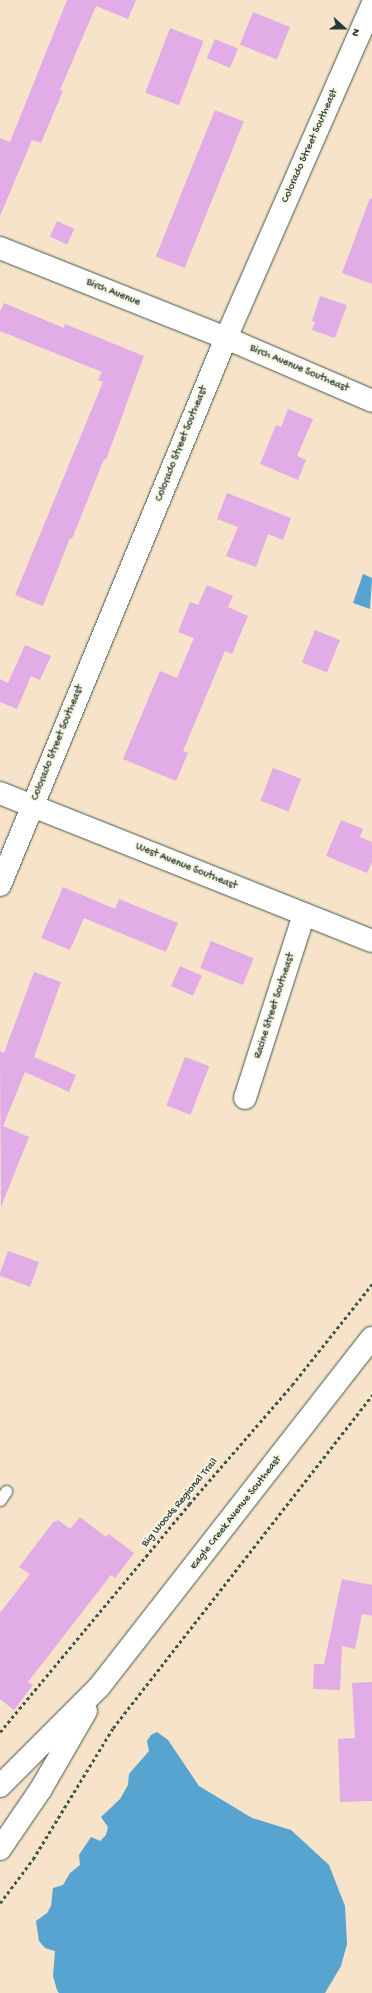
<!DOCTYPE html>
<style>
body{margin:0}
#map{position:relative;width:372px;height:1993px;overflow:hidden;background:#f7e3c9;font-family:"Gochi Hand",sans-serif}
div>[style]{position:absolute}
.water>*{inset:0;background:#56a4cf}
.building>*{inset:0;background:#e2ace6;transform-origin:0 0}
.path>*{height:2.5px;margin-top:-1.25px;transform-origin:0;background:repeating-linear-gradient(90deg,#3f564a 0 3px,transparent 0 6px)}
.roads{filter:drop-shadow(0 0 1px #3f564a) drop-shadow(0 0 1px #3f564a)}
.service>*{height:11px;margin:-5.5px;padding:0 5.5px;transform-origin:5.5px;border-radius:5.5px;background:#fff}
.minor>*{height:22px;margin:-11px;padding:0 11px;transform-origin:11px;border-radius:11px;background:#fff}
.secondary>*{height:22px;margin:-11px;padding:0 11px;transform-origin:11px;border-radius:11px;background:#fff}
span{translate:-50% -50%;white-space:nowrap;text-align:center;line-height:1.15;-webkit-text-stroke:4px #fcf5e5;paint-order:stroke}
.street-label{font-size:11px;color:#1f3d34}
.north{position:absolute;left:324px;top:8px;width:40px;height:40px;-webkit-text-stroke:3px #fcf5e5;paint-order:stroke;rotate:111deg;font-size:11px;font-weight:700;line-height:16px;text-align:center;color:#1f3d34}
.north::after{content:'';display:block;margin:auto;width:14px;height:18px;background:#1f3d34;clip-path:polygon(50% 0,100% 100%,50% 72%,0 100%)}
</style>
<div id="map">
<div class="water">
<i style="clip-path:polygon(363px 574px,372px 578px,370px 609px,353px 603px)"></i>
<i style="clip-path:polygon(157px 1732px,168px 1740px,199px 1786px,252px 1818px,291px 1830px,329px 1865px,345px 1906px,347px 1944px,341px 1966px,325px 1993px,59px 1993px,57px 1990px,53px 1976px,55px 1951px,45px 1948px,39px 1941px,36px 1921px,47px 1913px,51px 1906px,53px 1888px,63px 1885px,70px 1873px,80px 1865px,79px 1855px,91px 1837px,100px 1841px,106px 1835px,108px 1827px,101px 1817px,120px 1799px,128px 1785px,129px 1774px,149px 1751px,147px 1741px,151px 1735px)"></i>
</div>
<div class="building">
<i style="clip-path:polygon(67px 0,136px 0,128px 19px,96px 6px,60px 90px,63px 91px,41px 143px,32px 140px,0 216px,0 138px,10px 142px)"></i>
<i style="left:253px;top:12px;width:40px;height:35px;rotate:22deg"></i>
<i style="left:170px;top:28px;width:36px;height:69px;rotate:21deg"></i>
<i style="left:215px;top:39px;width:25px;height:21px;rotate:23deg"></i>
<i style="left:215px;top:110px;width:31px;height:158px;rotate:22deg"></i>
<i style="clip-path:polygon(370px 198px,372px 199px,372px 284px,342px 273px)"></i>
<i style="left:57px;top:221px;width:19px;height:17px;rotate:25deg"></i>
<i style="clip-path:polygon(320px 296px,347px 305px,335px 338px,312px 330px,315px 322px,312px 321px)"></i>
<i style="clip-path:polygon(4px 303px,64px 328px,65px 324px,144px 356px,106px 460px,104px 459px,72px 539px,70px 538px,43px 606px,15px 595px,103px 382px,98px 380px,102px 372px,0 331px,0 312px)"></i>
<i style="clip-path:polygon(288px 409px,313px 419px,297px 456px,306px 460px,298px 480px,260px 464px,276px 425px,281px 427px)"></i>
<i style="clip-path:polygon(227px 493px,291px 518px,283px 540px,268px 534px,256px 567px,226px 556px,238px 527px,217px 519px)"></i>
<i style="clip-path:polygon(207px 585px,233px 596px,228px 607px,248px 616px,232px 654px,225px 651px,183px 751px,188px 753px,176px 781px,123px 759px,160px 671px,177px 678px,194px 638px,178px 632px,190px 602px,198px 605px)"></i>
<i style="left:315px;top:630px;width:27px;height:35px;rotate:22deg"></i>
<i style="clip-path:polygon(25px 645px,51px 656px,40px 680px,31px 676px,17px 709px,0 702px,0 679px,8px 683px)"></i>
<i style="left:273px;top:768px;width:30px;height:35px;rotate:21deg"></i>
<i style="clip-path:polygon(341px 820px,363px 829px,360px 837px,372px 842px,372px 862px,367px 873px,326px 856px)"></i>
<i style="clip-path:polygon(63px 887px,115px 909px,119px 899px,178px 923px,166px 952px,84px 918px,70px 950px,41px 938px)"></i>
<i style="left:211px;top:941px;width:46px;height:29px;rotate:22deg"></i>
<i style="left:180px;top:966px;width:24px;height:22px;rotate:24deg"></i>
<i style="clip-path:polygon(34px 972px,61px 982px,34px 1057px,76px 1075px,69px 1092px,25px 1072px,3px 1126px,29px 1137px,1px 1207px,0 1051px,4px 1053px)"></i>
<i style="left:185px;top:1057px;width:26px;height:52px;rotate:21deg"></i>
<i style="left:8px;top:1251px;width:33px;height:26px;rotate:20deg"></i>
<i style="clip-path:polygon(80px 1517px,106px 1537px,109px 1534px,134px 1553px,115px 1578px,111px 1575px,28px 1682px,33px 1685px,14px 1710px,0 1699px,0 1613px,30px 1574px,19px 1567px,54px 1521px,56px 1522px,58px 1520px,70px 1529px)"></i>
<i style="clip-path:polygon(342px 1579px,372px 1585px,372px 1616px,362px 1614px,355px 1649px,342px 1646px,340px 1690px,313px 1689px,314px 1664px,324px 1664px)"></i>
<i style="clip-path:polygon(372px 1682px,372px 1801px,340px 1802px,338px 1739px,355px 1738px,352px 1683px)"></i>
</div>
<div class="path">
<i style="left:0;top:1732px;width:296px;rotate:-50.3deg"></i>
<i style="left:189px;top:1504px;width:157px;rotate:-49.1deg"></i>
<i style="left:292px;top:1385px;width:129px;rotate:-51.6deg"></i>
<i style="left:0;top:1903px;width:55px;rotate:-53.1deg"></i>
<i style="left:33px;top:1859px;width:153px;rotate:-58.6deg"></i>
<i style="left:113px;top:1728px;width:422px;rotate:-52.1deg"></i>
</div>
<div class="roads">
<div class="service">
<i style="left:0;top:1500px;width:11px;rotate:-56deg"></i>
</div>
<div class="minor">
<i style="left:0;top:248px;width:243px;rotate:21.7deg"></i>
<i style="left:226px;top:338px;width:159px;rotate:23.3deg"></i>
<i style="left:0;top:793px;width:400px;rotate:21.7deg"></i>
<i style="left:0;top:885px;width:592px;rotate:-67.55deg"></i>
<i style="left:226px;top:338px;width:363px;rotate:-66.3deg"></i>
<i style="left:245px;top:1098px;width:193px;rotate:-72.2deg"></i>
</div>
<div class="secondary">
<i style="left:0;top:1786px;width:140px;rotate:-45deg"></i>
<i style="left:99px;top:1687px;width:443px;rotate:-52deg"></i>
<i style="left:0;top:1849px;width:73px;rotate:-55.7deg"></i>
<i style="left:41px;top:1789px;width:90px;rotate:-60deg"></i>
</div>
</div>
<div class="street-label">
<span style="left:310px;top:146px;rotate:-66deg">Colorado Street Southeast</span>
<span style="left:113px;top:293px;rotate:22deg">Birch Avenue</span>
<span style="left:299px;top:369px;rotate:23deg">Birch Avenue Southeast</span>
<span style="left:182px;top:444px;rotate:-68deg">Colorado Street Southeast</span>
<span style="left:58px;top:743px;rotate:-68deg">Colorado Street Southeast</span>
<span style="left:186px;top:867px;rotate:22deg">West Avenue Southeast</span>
<span style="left:275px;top:1006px;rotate:-72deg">Racine Street Southeast</span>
<span style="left:180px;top:1503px;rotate:-50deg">Big Woods Regional Trail</span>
<span style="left:236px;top:1513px;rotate:-52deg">Eagle Creek Avenue Southeast</span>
</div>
<div class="north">N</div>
</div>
